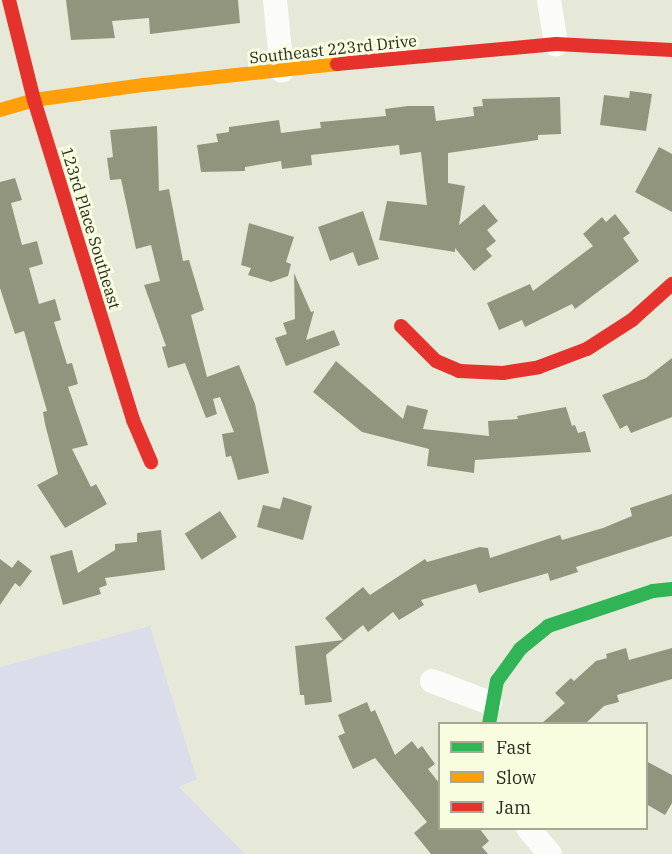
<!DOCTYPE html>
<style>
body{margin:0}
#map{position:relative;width:672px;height:854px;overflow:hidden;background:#e6e9d8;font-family:"IBM Plex Serif",serif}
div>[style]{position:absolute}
.green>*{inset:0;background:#dcddeb}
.building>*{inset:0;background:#92957d;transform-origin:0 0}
.street>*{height:24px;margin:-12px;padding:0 12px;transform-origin:12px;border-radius:12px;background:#fbfcf9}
.fast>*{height:14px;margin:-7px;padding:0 7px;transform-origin:7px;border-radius:7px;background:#30b455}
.slow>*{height:14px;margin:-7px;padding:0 7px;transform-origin:7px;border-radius:7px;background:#ff9f0a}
.jam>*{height:14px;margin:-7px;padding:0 7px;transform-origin:7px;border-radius:7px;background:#e5322d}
span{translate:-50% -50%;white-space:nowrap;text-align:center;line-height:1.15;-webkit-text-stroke:6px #f8fddf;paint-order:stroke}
.street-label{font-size:16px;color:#292a1f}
.legend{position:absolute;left:438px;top:722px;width:210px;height:108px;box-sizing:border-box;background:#f8fddf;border:2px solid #a5a992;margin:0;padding:8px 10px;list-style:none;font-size:18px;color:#292a1f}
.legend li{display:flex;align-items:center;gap:12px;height:30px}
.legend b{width:30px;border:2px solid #a5a992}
</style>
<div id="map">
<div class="green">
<i style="clip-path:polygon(150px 626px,197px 779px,179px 787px,245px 854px,0 854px,0 667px)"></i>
</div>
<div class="building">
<i style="clip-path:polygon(66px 0,238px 0,240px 23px,150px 34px,149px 18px,112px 21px,115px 38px,71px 40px)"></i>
<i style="clip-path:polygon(630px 91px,652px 94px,646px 131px,600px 125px,604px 95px,629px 98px)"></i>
<i style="clip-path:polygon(560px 97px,561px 134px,538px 135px,538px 140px,448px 153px,448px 183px,465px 186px,459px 225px,484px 204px,498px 221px,487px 230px,496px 241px,486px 249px,492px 256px,474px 271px,455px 248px,455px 252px,379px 240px,387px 201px,427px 205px,421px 152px,400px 155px,399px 145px,311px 155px,312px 165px,282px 169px,281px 161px,245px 167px,245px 171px,201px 172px,197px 145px,218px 142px,216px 134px,229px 132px,229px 127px,279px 120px,281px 133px,321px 128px,320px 122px,386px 116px,385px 109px,408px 106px,434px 106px,436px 121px,474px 116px,473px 107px,483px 106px,482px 99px)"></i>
<i style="clip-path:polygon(157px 126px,159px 191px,169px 189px,183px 261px,189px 260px,204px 310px,191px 315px,207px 377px,239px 365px,255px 404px,269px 473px,238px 480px,231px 456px,226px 457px,222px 434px,234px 432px,220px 397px,213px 399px,217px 414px,206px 418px,185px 363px,168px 368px,162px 347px,166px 346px,144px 285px,160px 281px,151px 245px,136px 249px,121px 179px,110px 180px,107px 158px,113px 157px,110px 130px)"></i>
<i style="clip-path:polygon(659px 147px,672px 154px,672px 212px,635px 192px)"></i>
<i style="clip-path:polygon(15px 178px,22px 200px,11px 203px,22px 245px,37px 241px,43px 264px,29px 268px,39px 304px,55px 299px,61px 320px,54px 322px,67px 364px,72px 363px,78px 384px,68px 387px,88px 445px,72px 449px,91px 487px,96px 484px,107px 504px,65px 528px,37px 485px,58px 474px,45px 424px,43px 412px,47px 411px,24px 331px,15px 334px,0 288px,0 182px)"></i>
<i style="clip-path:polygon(363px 211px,379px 259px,358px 266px,353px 252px,330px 261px,318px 227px)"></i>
<i style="clip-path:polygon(615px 214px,630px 233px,623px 238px,639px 261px,575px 309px,572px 304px,525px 327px,522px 320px,499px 330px,487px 303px,530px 284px,533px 291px,593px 246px,583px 234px,602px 217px,606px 222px)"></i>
<i style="clip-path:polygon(249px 223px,294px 237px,286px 262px,291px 264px,288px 276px,271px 282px,248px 275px,251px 268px,241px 265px)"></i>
<i style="clip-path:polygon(294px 273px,311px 312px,314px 311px,306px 340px,334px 330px,340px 345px,286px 366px,275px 338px,287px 334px,283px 323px,295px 319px)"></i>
<i style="clip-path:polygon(672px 358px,672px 417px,631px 433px,627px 425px,620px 429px,602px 395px,646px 378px)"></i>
<i style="clip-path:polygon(336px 361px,403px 419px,407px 405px,428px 410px,423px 429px,489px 436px,488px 421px,518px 419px,517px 416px,566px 407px,572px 426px,575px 425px,578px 433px,585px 431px,591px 452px,475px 460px,474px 473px,427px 466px,429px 449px,362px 432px,313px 392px)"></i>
<i style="clip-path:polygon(672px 494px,672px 536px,576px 567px,578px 572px,550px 581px,548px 573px,479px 593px,476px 584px,421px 600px,424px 605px,399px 620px,393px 612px,368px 632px,363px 625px,326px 655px,332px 702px,305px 705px,304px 695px,300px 695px,295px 646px,343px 640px,325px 618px,363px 587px,370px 595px,425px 559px,427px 562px,480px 547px,488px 548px,490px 558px,560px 535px,562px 540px,603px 528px,632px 516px,630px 508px)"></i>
<i style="clip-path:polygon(283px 497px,312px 506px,303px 540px,257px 527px,263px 505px,280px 509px)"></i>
<i style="left:220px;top:511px;width:31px;height:42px;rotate:57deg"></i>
<i style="clip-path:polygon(161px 530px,165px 570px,105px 578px,107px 585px,99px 588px,101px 594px,63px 605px,50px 556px,72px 550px,78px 573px,115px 550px,115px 544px,137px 542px,137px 533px)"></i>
<i style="clip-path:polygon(0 559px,12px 568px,18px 560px,32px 571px,20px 587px,15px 583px,0 605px)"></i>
<i style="clip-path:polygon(626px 648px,629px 660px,672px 648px,672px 679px,617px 695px,619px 702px,604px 706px,586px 723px,542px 723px,565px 703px,555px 693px,571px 678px,574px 681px,596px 661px,607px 658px,606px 654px)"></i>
<i style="clip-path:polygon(367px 702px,371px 712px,375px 710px,395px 755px,412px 741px,418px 749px,422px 746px,435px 764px,428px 769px,440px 784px,440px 828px,479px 828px,489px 841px,482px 847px,488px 854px,431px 854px,414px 833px,427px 822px,375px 758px,353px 769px,338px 736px,345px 733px,338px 715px)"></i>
<i style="clip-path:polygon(646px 761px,672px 775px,672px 803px,665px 815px,646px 804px)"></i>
</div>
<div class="street">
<i style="left:275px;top:0;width:71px;rotate:84.4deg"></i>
<i style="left:549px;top:0;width:45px;rotate:81deg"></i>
<i style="left:432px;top:681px;width:62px;rotate:20.8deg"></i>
<i style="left:528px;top:828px;width:34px;rotate:50deg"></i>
</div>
<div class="fast">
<i style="left:489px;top:724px;width:44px;rotate:-79.5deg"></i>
<i style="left:497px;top:681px;width:39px;rotate:-54deg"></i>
<i style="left:520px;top:649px;width:36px;rotate:-39deg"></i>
<i style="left:548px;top:626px;width:111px;rotate:-18.4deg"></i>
<i style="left:653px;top:591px;width:19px;rotate:-6deg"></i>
</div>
<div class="slow">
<i style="left:0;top:110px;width:35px;rotate:-16deg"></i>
<i style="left:34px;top:100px;width:111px;rotate:-7.8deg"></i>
<i style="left:144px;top:85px;width:194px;rotate:-6.2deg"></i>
</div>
<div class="jam">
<i style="left:9px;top:0;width:103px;rotate:76deg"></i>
<i style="left:34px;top:100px;width:335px;rotate:72.8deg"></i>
<i style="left:133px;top:420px;width:46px;rotate:66.8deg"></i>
<i style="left:337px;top:64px;width:220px;rotate:-5.2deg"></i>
<i style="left:556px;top:44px;width:116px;rotate:3deg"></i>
<i style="left:401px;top:326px;width:49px;rotate:45deg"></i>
<i style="left:436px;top:361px;width:25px;rotate:23deg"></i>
<i style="left:459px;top:371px;width:44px;rotate:2.6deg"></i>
<i style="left:503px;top:373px;width:36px;rotate:-9deg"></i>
<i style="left:539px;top:367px;width:51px;rotate:-20.6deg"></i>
<i style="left:587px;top:349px;width:54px;rotate:-32.8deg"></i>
<i style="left:632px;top:320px;width:54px;rotate:-42deg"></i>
</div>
<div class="street-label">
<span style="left:333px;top:49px;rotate:-6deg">Southeast 223rd Drive</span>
<span style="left:91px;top:228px;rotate:73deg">123rd Place Southeast</span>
</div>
<ul class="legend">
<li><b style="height:8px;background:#30b455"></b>Fast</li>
<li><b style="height:8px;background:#ff9f0a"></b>Slow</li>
<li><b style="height:8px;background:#e5322d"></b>Jam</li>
</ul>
</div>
